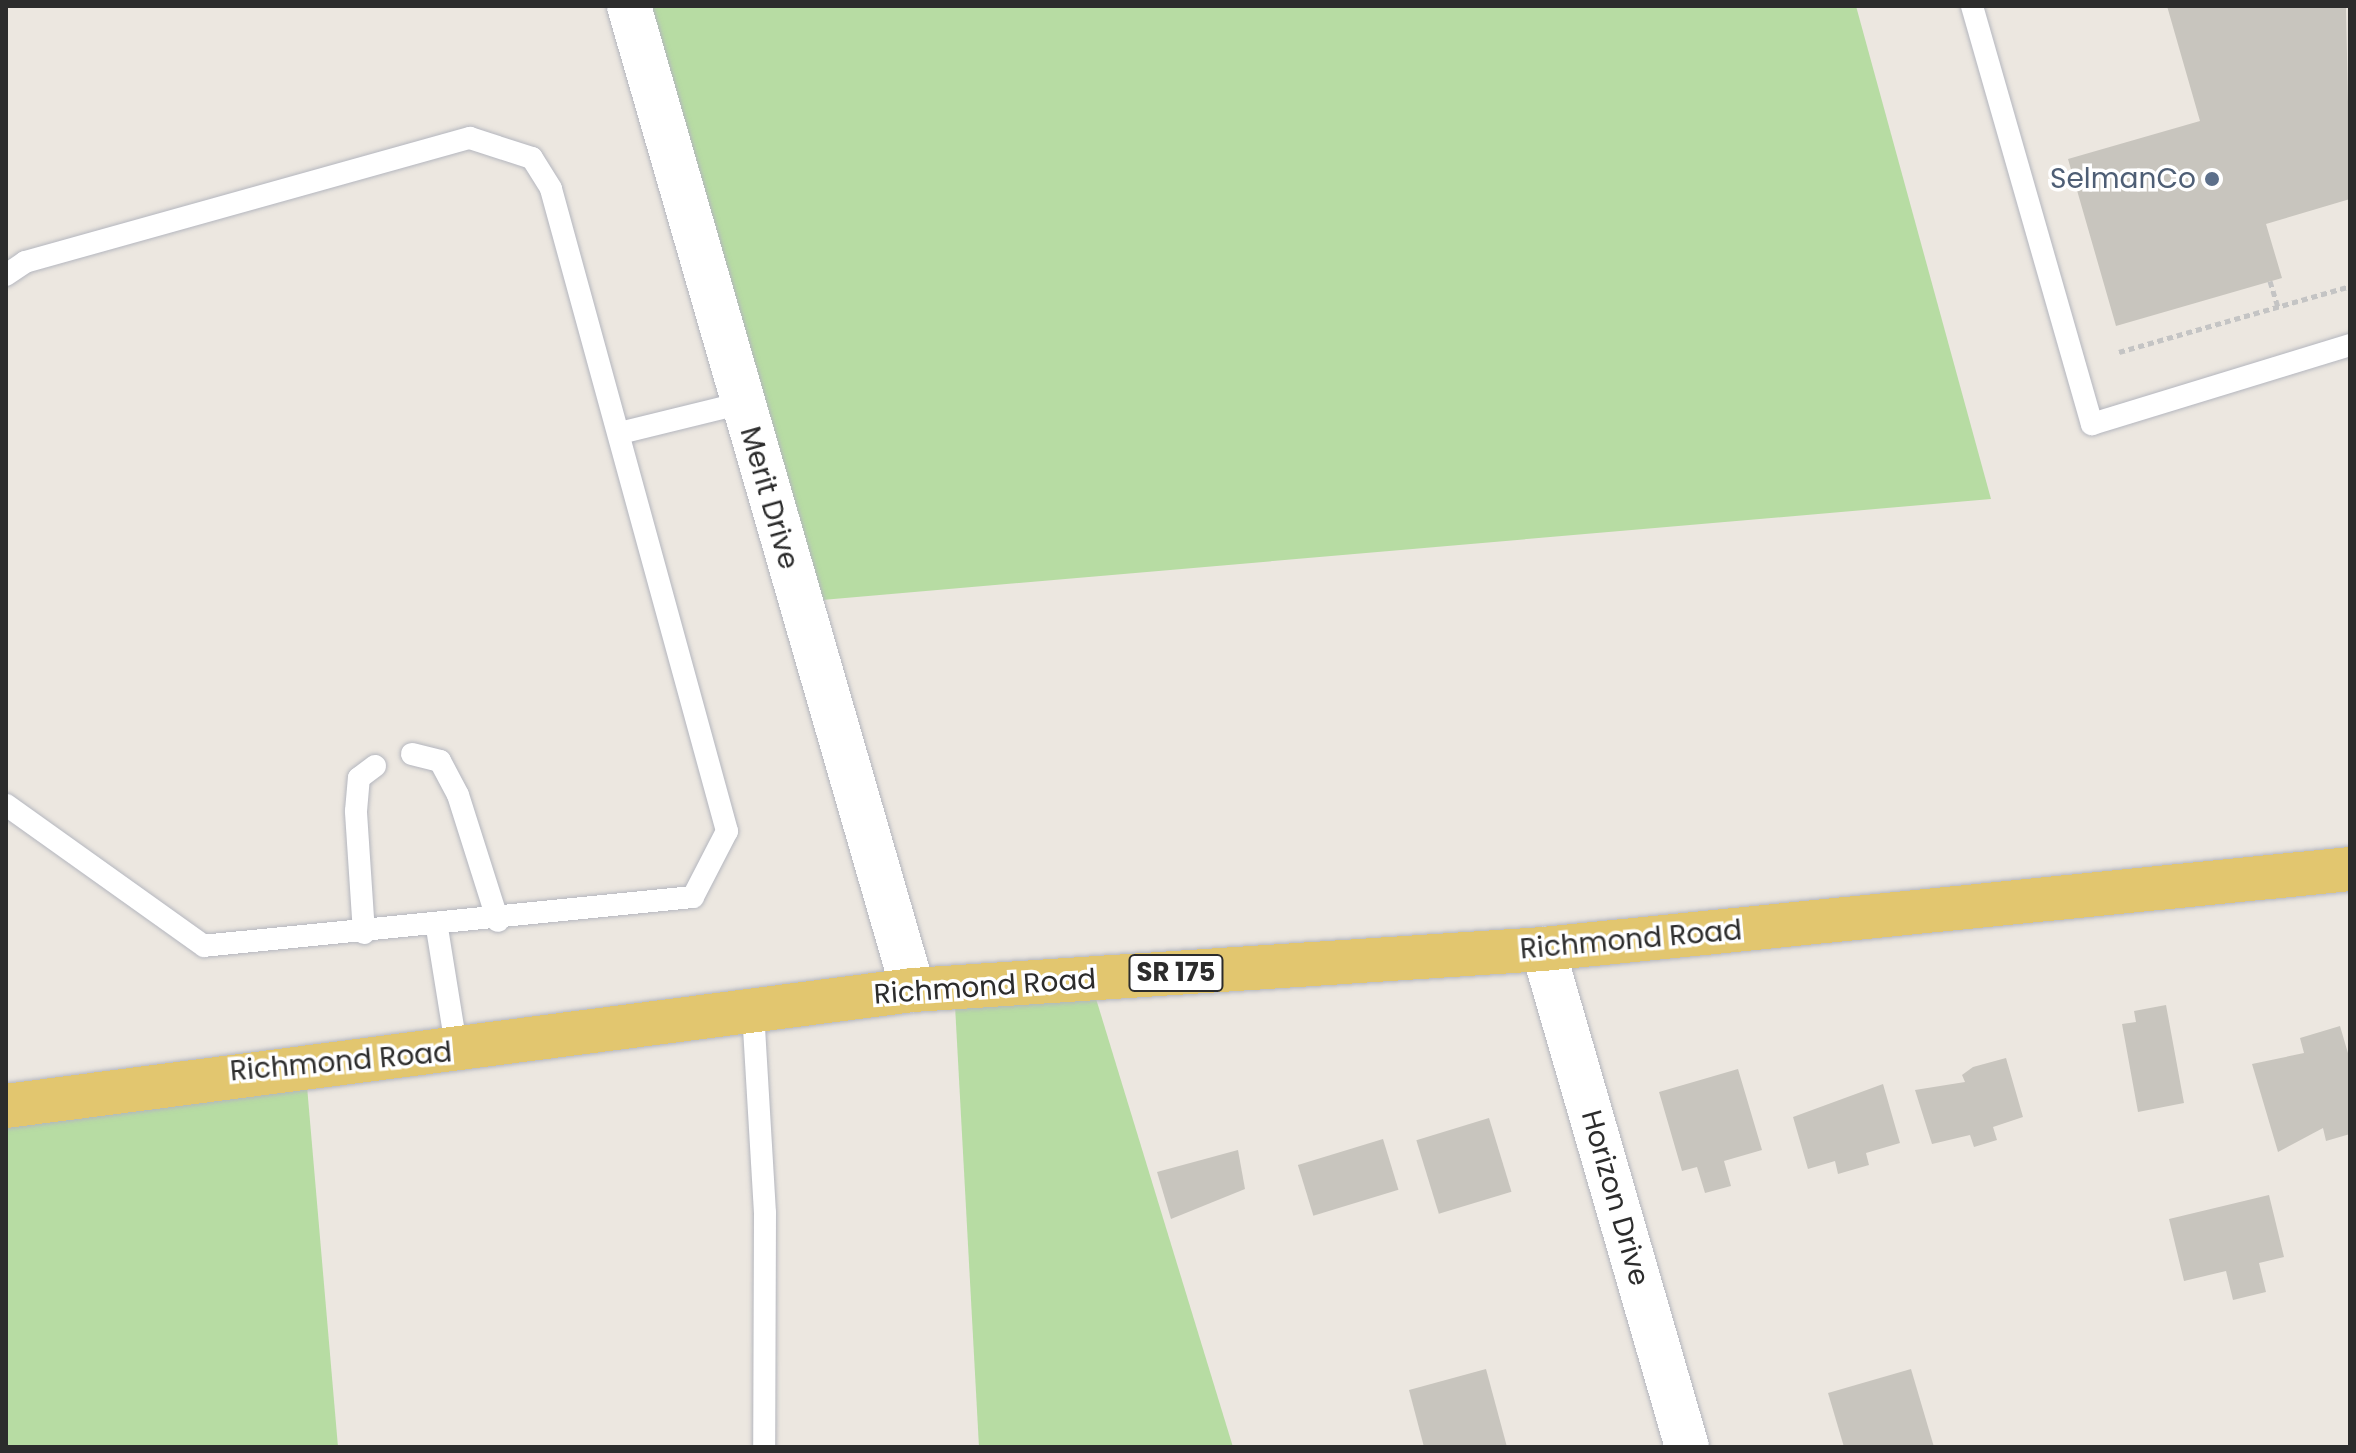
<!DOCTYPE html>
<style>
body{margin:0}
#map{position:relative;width:2356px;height:1453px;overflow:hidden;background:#ece7e0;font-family:Poppins,sans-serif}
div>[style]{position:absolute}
.green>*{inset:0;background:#b7dca3}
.building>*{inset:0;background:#c8c5be;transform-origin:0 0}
.path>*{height:5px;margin-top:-2.5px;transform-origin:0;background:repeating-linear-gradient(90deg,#c4c4c4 0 6px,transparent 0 10px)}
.roads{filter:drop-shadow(0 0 2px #b4b6be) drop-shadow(0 0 2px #b4b6be)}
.lane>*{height:22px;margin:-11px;padding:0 11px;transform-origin:11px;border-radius:11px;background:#fff}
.street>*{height:44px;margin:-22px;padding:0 22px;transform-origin:22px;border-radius:22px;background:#fff}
.primary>*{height:44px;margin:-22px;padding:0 22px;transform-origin:22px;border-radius:22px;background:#e2c66f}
.dots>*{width:22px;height:22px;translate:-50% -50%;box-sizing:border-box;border:4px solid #fff;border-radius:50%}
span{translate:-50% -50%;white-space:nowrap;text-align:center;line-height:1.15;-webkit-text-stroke:7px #fff;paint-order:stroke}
.shield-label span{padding:2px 6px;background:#fff;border:2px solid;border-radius:6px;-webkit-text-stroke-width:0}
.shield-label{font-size:26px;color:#2c2c2c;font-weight:700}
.service-label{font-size:28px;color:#4e5e75}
.right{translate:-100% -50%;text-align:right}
.street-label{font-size:28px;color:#2c2c2c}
.frame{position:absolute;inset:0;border:8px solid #2c2c2c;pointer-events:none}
</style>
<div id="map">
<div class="green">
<i style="clip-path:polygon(629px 6px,1856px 6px,1991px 499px,799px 602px)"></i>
<i style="clip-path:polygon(1090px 979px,1233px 1447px,979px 1447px,954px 987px)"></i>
<i style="clip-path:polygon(305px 1063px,338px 1447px,6px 1447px,6px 1106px)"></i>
</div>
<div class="building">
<i style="clip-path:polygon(2167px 6px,2346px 6px,2350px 199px,2266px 224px,2282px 278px,2116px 326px,2068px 159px,2200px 121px)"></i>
<i style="clip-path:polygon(2166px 1005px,2184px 1103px,2138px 1112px,2122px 1024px,2136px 1022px,2134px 1011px)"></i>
<i style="clip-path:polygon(2340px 1026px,2350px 1060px,2350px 1134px,2326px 1141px,2323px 1128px,2278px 1152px,2252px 1064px,2304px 1053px,2300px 1038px)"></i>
<i style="clip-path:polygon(2006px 1058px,2023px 1117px,1993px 1127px,1997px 1140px,1974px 1147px,1970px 1135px,1932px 1144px,1915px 1090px,1965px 1082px,1962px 1075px,1973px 1067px)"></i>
<i style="clip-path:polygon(1738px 1069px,1762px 1150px,1724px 1161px,1731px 1186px,1705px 1193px,1697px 1167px,1682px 1171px,1659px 1092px)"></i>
<i style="clip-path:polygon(1883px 1084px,1900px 1143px,1866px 1153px,1869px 1165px,1838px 1174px,1835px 1161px,1808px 1169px,1793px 1117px)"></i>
<i style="left:1489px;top:1118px;width:77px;height:76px;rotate:73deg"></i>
<i style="left:1383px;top:1139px;width:53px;height:89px;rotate:73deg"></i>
<i style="clip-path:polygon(1238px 1150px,1245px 1189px,1171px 1219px,1157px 1172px)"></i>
<i style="clip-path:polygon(2269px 1195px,2284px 1257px,2259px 1263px,2266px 1292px,2233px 1300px,2226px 1271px,2184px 1281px,2169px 1219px)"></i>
<i style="clip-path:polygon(1486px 1369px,1507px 1447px,1424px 1447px,1409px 1390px)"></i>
<i style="clip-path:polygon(1911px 1369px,1934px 1447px,1844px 1447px,1828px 1393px)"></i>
</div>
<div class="path">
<i style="left:2270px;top:281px;width:27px;rotate:73deg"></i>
<i style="left:2119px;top:352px;width:240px;rotate:-15.9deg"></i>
</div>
<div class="roads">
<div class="lane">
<i style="left:1972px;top:6px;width:435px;rotate:74deg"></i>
<i style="left:2092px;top:424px;width:270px;rotate:-17deg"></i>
<i style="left:6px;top:275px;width:23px;rotate:-34deg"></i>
<i style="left:25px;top:262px;width:462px;rotate:-15.6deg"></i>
<i style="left:470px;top:138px;width:65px;rotate:17.9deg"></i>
<i style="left:532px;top:158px;width:36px;rotate:58deg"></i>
<i style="left:551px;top:189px;width:666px;rotate:74.67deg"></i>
<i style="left:727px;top:831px;width:74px;rotate:117.3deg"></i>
<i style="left:693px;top:897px;width:491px;rotate:174.3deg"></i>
<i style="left:204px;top:946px;width:243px;rotate:-144.5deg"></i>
<i style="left:620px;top:433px;width:126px;rotate:-13.8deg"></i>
<i style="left:412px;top:754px;width:29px;rotate:14deg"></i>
<i style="left:440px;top:761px;width:38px;rotate:62deg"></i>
<i style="left:458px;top:795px;width:132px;rotate:72.4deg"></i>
<i style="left:437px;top:928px;width:125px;rotate:80.8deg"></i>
<i style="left:364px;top:933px;width:122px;rotate:-93.8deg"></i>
<i style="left:356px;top:811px;width:33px;rotate:-85deg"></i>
<i style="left:359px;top:778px;width:20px;rotate:-37deg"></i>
<i style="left:753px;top:1011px;width:202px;rotate:86.6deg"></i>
<i style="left:765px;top:1213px;width:234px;rotate:90.2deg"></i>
</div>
<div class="street">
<i style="left:629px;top:6px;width:1024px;rotate:73.9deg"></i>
<i style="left:1543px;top:949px;width:518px;rotate:73.87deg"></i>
</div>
<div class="primary">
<i style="left:6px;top:1106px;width:914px;rotate:-7.29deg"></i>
<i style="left:913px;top:990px;width:631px;rotate:-3.72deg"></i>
<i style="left:1543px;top:949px;width:811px;rotate:-5.66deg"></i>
</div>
</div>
<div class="dots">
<i style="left:2212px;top:179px;background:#5c6f8a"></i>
</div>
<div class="shield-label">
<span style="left:1176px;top:973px">SR 175</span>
</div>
<div class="service-label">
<span class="right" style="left:2196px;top:179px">SelmanCo</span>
</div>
<div class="street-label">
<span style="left:769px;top:498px;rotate:74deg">Merit Drive</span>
<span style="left:1631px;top:940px;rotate:-5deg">Richmond Road</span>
<span style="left:985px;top:987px;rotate:-4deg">Richmond Road</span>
<span style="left:341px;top:1062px;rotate:-5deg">Richmond Road</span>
<span style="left:1615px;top:1198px;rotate:74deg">Horizon Drive</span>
</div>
<div class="frame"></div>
</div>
